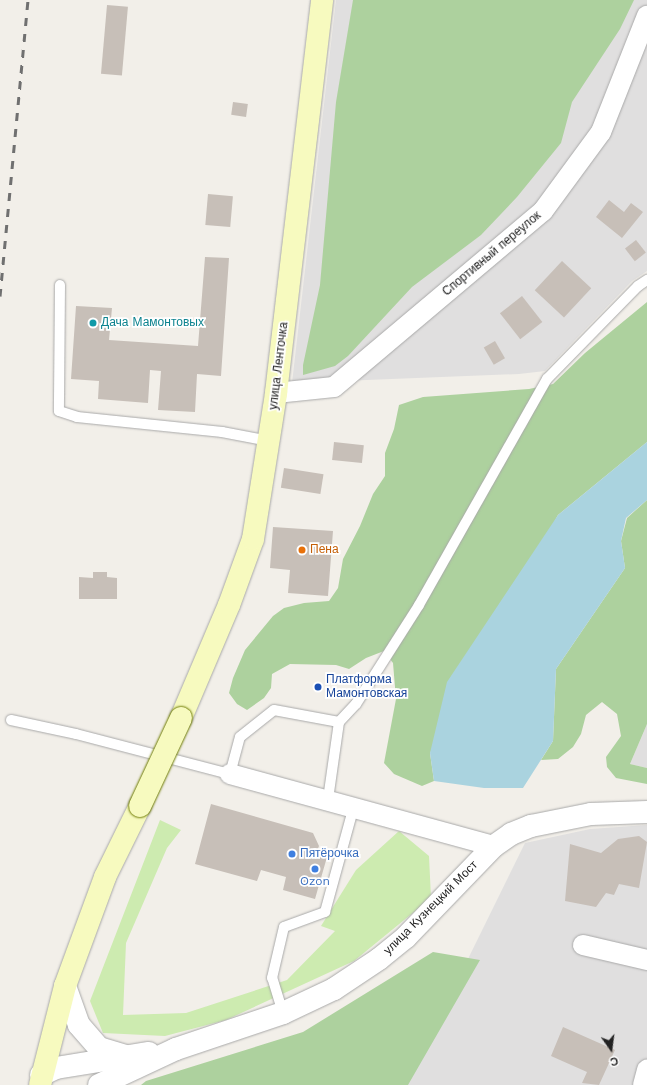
<!DOCTYPE html>
<meta charset="utf-8">
<style>
body{margin:0}
#map{position:relative;width:647px;height:1085px;overflow:hidden;background:#f2efe9;font-family:"Work Sans",sans-serif}
div>[style]{position:absolute}
.residential>*{inset:0;background:#e0dfdf}
.grass>*{inset:0;background:#cdebb0}
.forest>*{inset:0;background:#add19e}
.water>*{inset:0;background:#aad3df}
.building>*{inset:0;background:#c7bfb8;transform-origin:0 0}
.roads{filter:drop-shadow(0 0 1px #a9a9a9) drop-shadow(0 0 1px #a9a9a9)}
.service>*{height:10px;margin:-5px;padding:0 5px;transform-origin:5px;border-radius:5px;background:#fff}
.minor>*{height:20px;margin:-10px;padding:0 10px;transform-origin:10px;border-radius:10px;background:#fff}
.tertiary>*{height:22px;margin:-11px;padding:0 11px;transform-origin:11px;border-radius:11px;background:#fff}
.secondary>*{height:22px;margin:-11px;padding:0 11px;transform-origin:11px;border-radius:11px;background:#f7fabf}
.rail>*{height:3px;margin-top:-1.5px;transform-origin:0;background:repeating-linear-gradient(90deg,#707070 0 8px,transparent 0 16px)}
.bridges{filter:drop-shadow(0 0 1px #707d05) drop-shadow(0 0 1px #707d05)}
.secondary-bridge>*{height:22px;margin:-11px;padding:0 11px;transform-origin:11px;border-radius:11px;background:#f7fabf}
.dots>*{width:11px;height:11px;translate:-50% -50%;box-sizing:border-box;border:2px solid #fff;border-radius:50%}
span{translate:-50% -50%;white-space:nowrap;text-align:center;line-height:1.15;-webkit-text-stroke:3.5px #fff;paint-order:stroke}
.street-label{font-size:12px;color:#222}
.culture-label{font-size:12px;color:#0d838f}
.left{translate:0 -50%;text-align:left}
.food-label{font-size:12px;color:#c56008}
.transit-label{font-size:12px;color:#164399}
.shop-label{font-size:12px;color:#366cbe}
.north{position:absolute;left:591px;top:1029px;width:40px;height:40px;-webkit-text-stroke:3px #fff;paint-order:stroke;rotate:166deg;font-size:11px;font-weight:700;line-height:16px;text-align:center;color:#222}
.north::after{content:'';display:block;margin:auto;width:14px;height:18px;background:#222;clip-path:polygon(50% 0,100% 100%,50% 72%,0 100%)}
</style>
<div id="map">
<div class="residential">
<i style="clip-path:polygon(336px 0,647px 0,647px 271px,632px 281px,545px 371px,519px 374px,292px 383px)"></i>
<i style="clip-path:polygon(647px 724px,647px 768px,630px 764px)"></i>
<i style="clip-path:polygon(647px 825px,647px 1085px,406px 1085px,525px 843px,590px 829px)"></i>
</div>
<div class="grass">
<i style="clip-path:polygon(160px 820px,181px 830px,167px 848px,126px 943px,123px 1015px,186px 1013px,287px 980px,335px 931px,321px 926px,356px 870px,399px 831px,429px 856px,431px 898px,354px 961px,226px 1020px,165px 1036px,103px 1033px,90px 1001px)"></i>
</div>
<div class="forest">
<i style="clip-path:polygon(353px 0,634px 0,620px 29px,572px 102px,561px 143px,517px 197px,481px 235px,412px 287px,348px 356px,335px 366px,303px 375px,303px 365px,320px 285px,336px 102px)"></i>
<i style="clip-path:polygon(647px 302px,647px 442px,558px 515px,430px 753px,434px 781px,422px 786px,394px 774px,384px 763px,396px 699px,393px 663px,384px 651px,366px 658px,349px 669px,336px 665px,290px 664px,272px 674px,271px 688px,264px 698px,247px 710px,237px 704px,229px 693px,233px 678px,245px 650px,273px 616px,284px 608px,304px 603px,329px 601px,338px 588px,343px 559px,360px 526px,373px 494px,385px 476px,385px 453px,394px 429px,399px 405px,423px 397px,529px 389px,553px 384px,585px 353px)"></i>
<i style="clip-path:polygon(647px 500px,647px 724px,630px 764px,647px 768px,647px 784px,616px 778px,607px 767px,606px 757px,621px 736px,617px 714px,602px 702px,586px 715px,581px 734px,573px 747px,558px 759px,541px 760px,553px 741px,556px 669px,625px 568px,621px 541px,627px 518px)"></i>
<i style="clip-path:polygon(433px 952px,480px 960px,408px 1085px,141px 1085px,146px 1081px,303px 1032px)"></i>
</div>
<div class="water">
<i style="clip-path:polygon(647px 442px,647px 500px,626px 518px,621px 541px,625px 568px,556px 669px,553px 741px,523px 788px,484px 788px,434px 781px,430px 753px,447px 682px,558px 515px)"></i>
</div>
<div class="building">
<i style="left:107px;top:5px;width:21px;height:69px;rotate:5deg"></i>
<i style="left:233px;top:102px;width:15px;height:13px;rotate:8deg"></i>
<i style="left:208px;top:194px;width:25px;height:31px;rotate:5deg"></i>
<i style="clip-path:polygon(609px 200px,624px 212px,631px 203px,643px 212px,622px 238px,596px 217px)"></i>
<i style="left:636px;top:240px;width:16px;height:14px;rotate:52deg"></i>
<i style="clip-path:polygon(205px 257px,229px 258px,221px 376px,197px 374px,195px 412px,158px 410px,161px 371px,150px 370px,148px 403px,98px 399px,99px 381px,71px 379px,76px 306px,112px 308px,109px 340px,198px 346px)"></i>
<i style="left:562px;top:261px;width:40px;height:40px;rotate:43deg"></i>
<i style="left:522px;top:296px;width:33px;height:28px;rotate:52deg"></i>
<i style="left:495px;top:341px;width:20px;height:13px;rotate:60deg"></i>
<i style="left:334px;top:442px;width:30px;height:18px;rotate:6deg"></i>
<i style="left:284px;top:468px;width:40px;height:20px;rotate:9deg"></i>
<i style="clip-path:polygon(273px 527px,333px 531px,328px 596px,288px 593px,290px 570px,270px 568px)"></i>
<i style="clip-path:polygon(93px 572px,107px 572px,107px 577px,117px 578px,117px 599px,79px 599px,79px 577px,93px 578px)"></i>
<i style="clip-path:polygon(211px 804px,313px 833px,319px 846px,316px 854px,327px 857px,315px 899px,283px 890px,286px 877px,261px 870px,257px 881px,195px 864px)"></i>
<i style="clip-path:polygon(639px 836px,647px 842px,639px 888px,619px 884px,614px 895px,606px 893px,596px 907px,565px 901px,570px 844px,601px 853px,618px 839px)"></i>
<i style="clip-path:polygon(563px 1027px,615px 1050px,599px 1085px,582px 1083px,587px 1072px,551px 1056px)"></i>
</div>
<div class="roads">
<div class="service">
<i style="left:60px;top:285px;width:126px;rotate:90.5deg"></i>
<i style="left:59px;top:411px;width:19px;rotate:18deg"></i>
<i style="left:77px;top:417px;width:146px;rotate:5.9deg"></i>
<i style="left:222px;top:432px;width:48px;rotate:10.8deg"></i>
<i style="left:11px;top:720px;width:66px;rotate:12.2deg"></i>
<i style="left:76px;top:734px;width:159px;rotate:14.6deg"></i>
<i style="left:230px;top:774px;width:38px;rotate:-75deg"></i>
<i style="left:240px;top:737px;width:43px;rotate:-38.5deg"></i>
<i style="left:274px;top:710px;width:66px;rotate:10.5deg"></i>
<i style="left:339px;top:722px;width:78px;rotate:98.1deg"></i>
<i style="left:339px;top:722px;width:25px;rotate:-47deg"></i>
<i style="left:356px;top:704px;width:117px;rotate:-57.5deg"></i>
<i style="left:419px;top:605px;width:260px;rotate:-60.5deg"></i>
<i style="left:547px;top:379px;width:130px;rotate:-45.6deg"></i>
<i style="left:638px;top:286px;width:11px;rotate:-34deg"></i>
<i style="left:283px;top:1013px;width:37px;rotate:-107deg"></i>
<i style="left:272px;top:978px;width:52px;rotate:-76.8deg"></i>
<i style="left:284px;top:927px;width:44px;rotate:-20.1deg"></i>
<i style="left:325px;top:912px;width:110px;rotate:-74.7deg"></i>
</div>
<div class="minor">
<i style="left:276px;top:393px;width:58px;rotate:-5.9deg"></i>
<i style="left:334px;top:387px;width:273px;rotate:-40.1deg"></i>
<i style="left:543px;top:211px;width:98px;rotate:-53.7deg"></i>
<i style="left:601px;top:132px;width:125px;rotate:-68.4deg"></i>
<i style="left:230px;top:774px;width:274px;rotate:15.3deg"></i>
<i style="left:583px;top:945px;width:66px;rotate:13.2deg"></i>
<i style="left:643px;top:1085px;width:16px;rotate:-75deg"></i>
</div>
<div class="tertiary">
<i style="left:65px;top:986px;width:41px;rotate:70.3deg"></i>
<i style="left:79px;top:1025px;width:30px;rotate:49deg"></i>
<i style="left:99px;top:1048px;width:27px;rotate:17deg"></i>
<i style="left:41px;top:1075px;width:17px;rotate:-25deg"></i>
<i style="left:56px;top:1068px;width:94px;rotate:-9.2deg"></i>
<i style="left:99px;top:1085px;width:85px;rotate:-25.1deg"></i>
<i style="left:176px;top:1049px;width:113px;rotate:-18.6deg"></i>
<i style="left:283px;top:1013px;width:56px;rotate:-25.2deg"></i>
<i style="left:334px;top:989px;width:54px;rotate:-33.7deg"></i>
<i style="left:379px;top:959px;width:35px;rotate:-39deg"></i>
<i style="left:406px;top:937px;width:127px;rotate:-46deg"></i>
<i style="left:494px;top:846px;width:21px;rotate:-35deg"></i>
<i style="left:511px;top:834px;width:22px;rotate:-22deg"></i>
<i style="left:531px;top:826px;width:61px;rotate:-11.3deg"></i>
<i style="left:591px;top:814px;width:56px;rotate:-2deg"></i>
</div>
<div class="secondary">
<i style="left:181px;top:718px;width:123px;rotate:-67deg"></i>
<i style="left:229px;top:605px;width:70px;rotate:-70deg"></i>
<i style="left:253px;top:539px;width:148px;rotate:-81deg"></i>
<i style="left:276px;top:393px;width:396px;rotate:-83.3deg"></i>
<i style="left:40px;top:1085px;width:102px;rotate:-75.8deg"></i>
<i style="left:65px;top:986px;width:116px;rotate:-69.8deg"></i>
<i style="left:105px;top:877px;width:79px;rotate:-63.8deg"></i>
</div>
</div>
<div class="rail">
<i style="left:0;top:296px;width:297px;rotate:-84.6deg"></i>
</div>
<div class="bridges">
<div class="secondary-bridge">
<i style="left:140px;top:806px;width:97px;rotate:-65deg"></i>
</div>
</div>
<div class="dots">
<i style="left:93px;top:323px;background:#0f9aa8"></i>
<i style="left:302px;top:550px;background:#e8710a"></i>
<i style="left:318px;top:687px;background:#1a4fb4"></i>
<i style="left:292px;top:854px;background:#3f7fe0"></i>
<i style="left:315px;top:869px;background:#3f7fe0"></i>
</div>
<div class="street-label">
<span style="left:492px;top:254px;rotate:-40deg">Спортивный переулок</span>
<span style="left:279px;top:366px;rotate:-83deg">улица Ленточка</span>
<span style="left:431px;top:908px;rotate:-45deg">улица Кузнецкий Мост</span>
</div>
<div class="culture-label">
<span class="left" style="left:101px;top:323px">Дача Мамонтовых</span>
</div>
<div class="food-label">
<span class="left" style="left:310px;top:550px">Пена</span>
</div>
<div class="transit-label">
<span class="left" style="left:326px;top:687px">Платформа<br>Мамонтовская</span>
</div>
<div class="shop-label">
<span class="left" style="left:300px;top:854px">Пятёрочка</span>
<span style="left:315px;top:882px">Ozon</span>
</div>
<div class="north">С</div>
</div>
